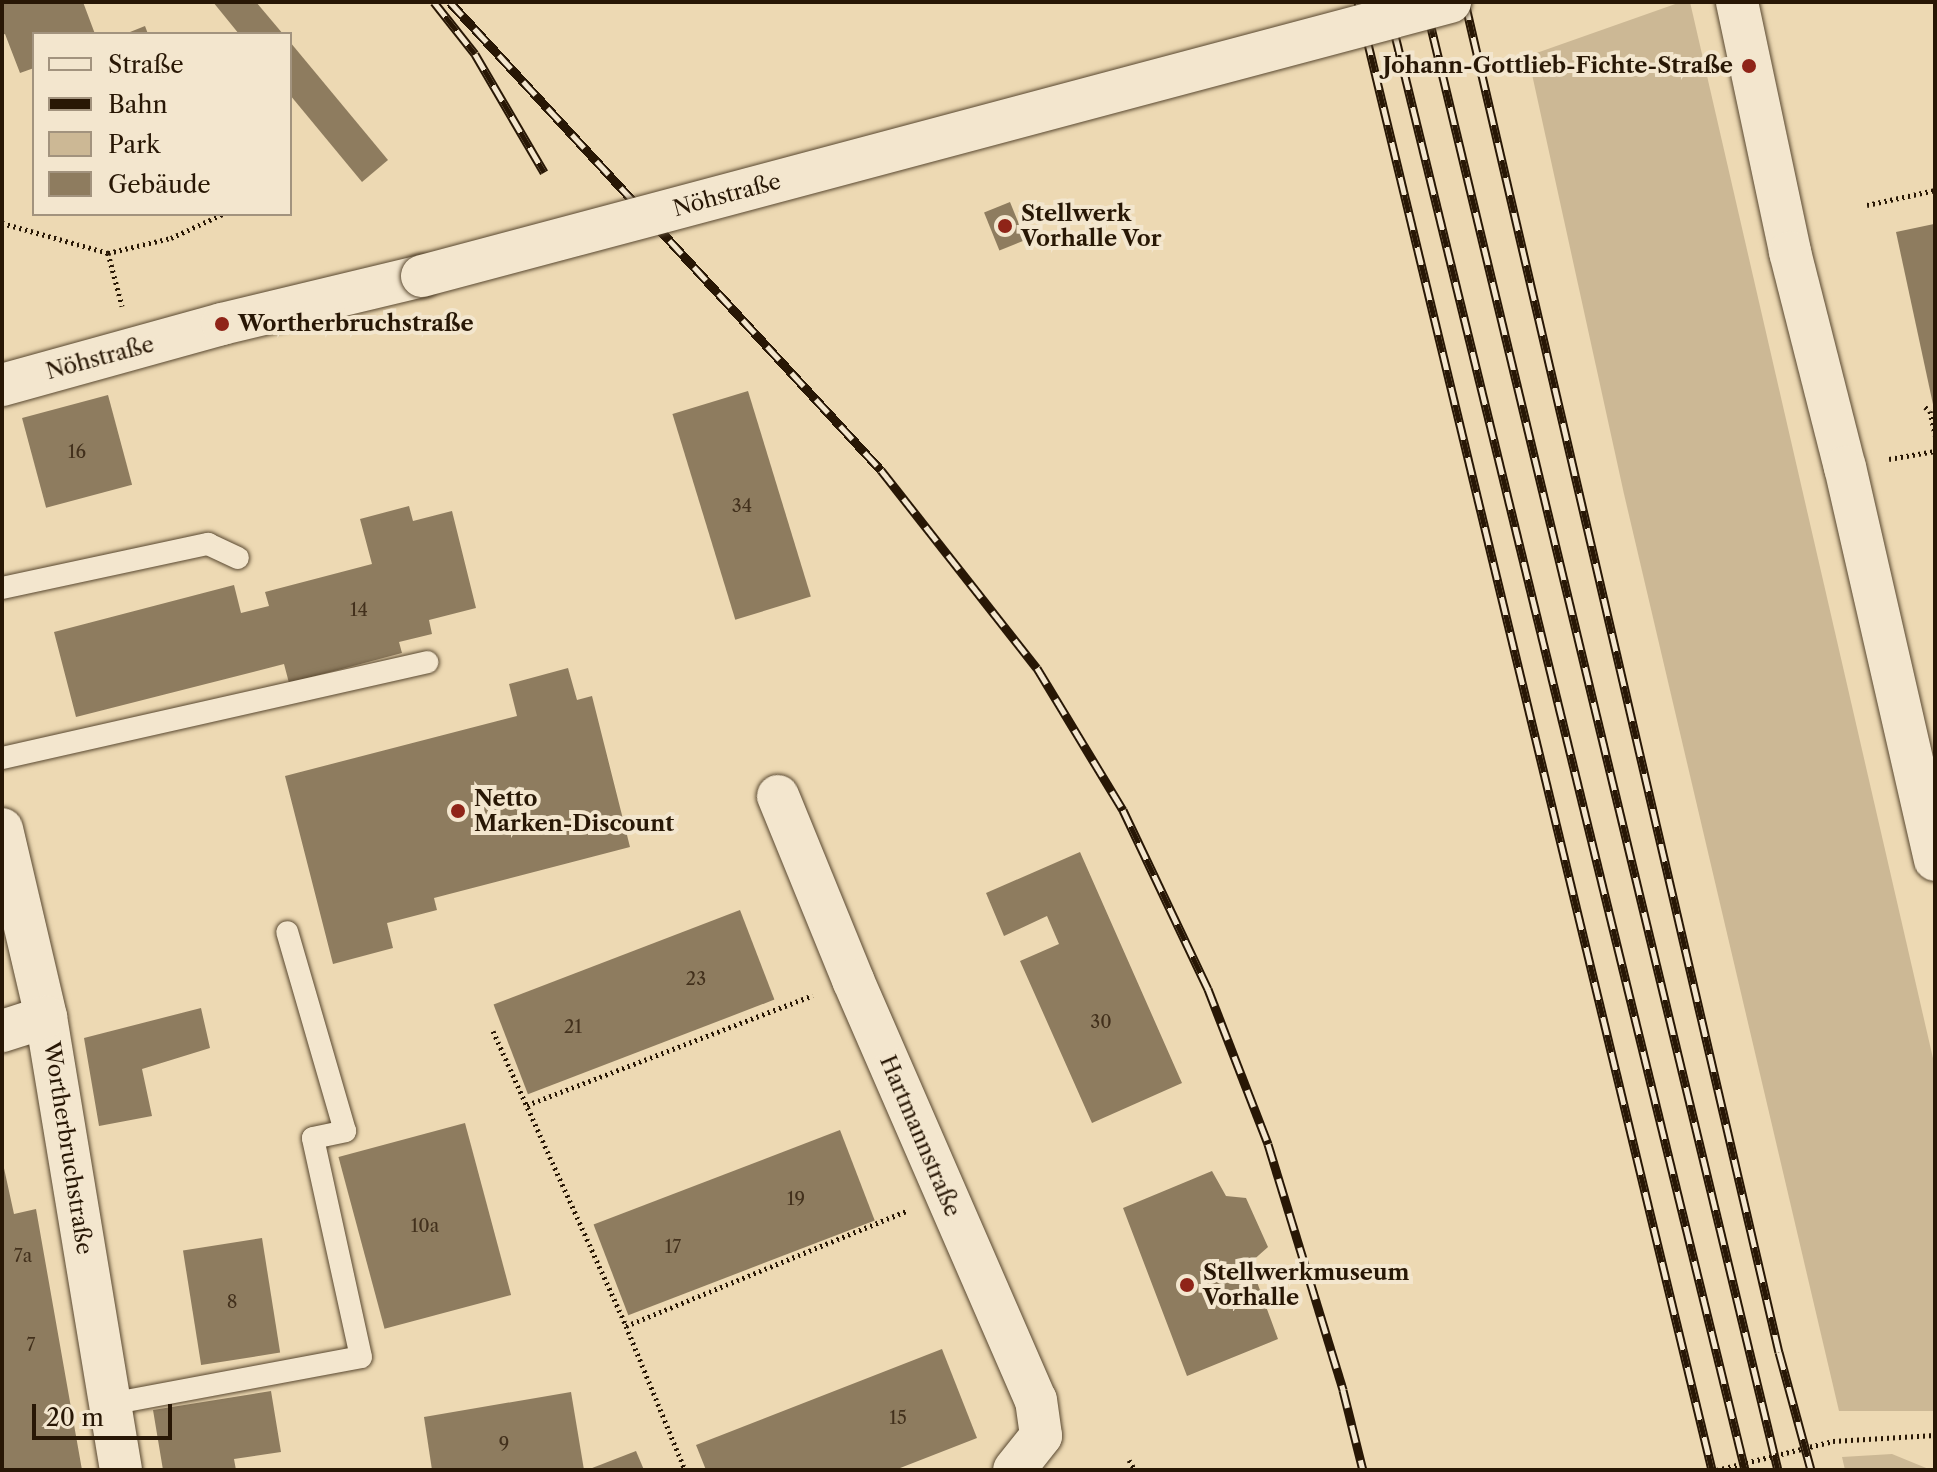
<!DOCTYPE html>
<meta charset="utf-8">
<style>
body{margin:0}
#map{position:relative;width:1937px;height:1472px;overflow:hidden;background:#edd9b3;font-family:"Libre Caslon Text",serif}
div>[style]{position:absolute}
.green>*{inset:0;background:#ccb895}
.building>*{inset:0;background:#8e7c5f;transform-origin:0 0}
.path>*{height:5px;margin-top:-2.5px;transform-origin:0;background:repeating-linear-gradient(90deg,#281705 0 2px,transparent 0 6px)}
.roads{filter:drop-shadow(0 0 2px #594830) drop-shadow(0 0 2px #594830)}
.lane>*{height:22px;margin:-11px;padding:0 11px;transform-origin:11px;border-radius:11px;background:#f3e6ce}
.street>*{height:42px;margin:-21px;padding:0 21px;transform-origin:21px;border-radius:21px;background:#f3e6ce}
.rail>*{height:9px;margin-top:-4.5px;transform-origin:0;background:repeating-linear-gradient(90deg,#f3e6ce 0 18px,#281705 0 36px);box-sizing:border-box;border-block:2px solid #281705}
.path-bridge>*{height:5px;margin-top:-2.5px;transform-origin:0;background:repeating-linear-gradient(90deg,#281705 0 2px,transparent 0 6px)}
.bridges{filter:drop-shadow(0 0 2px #594830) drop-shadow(0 0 2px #594830)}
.street-bridge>*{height:42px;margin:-21px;padding:0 21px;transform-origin:21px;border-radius:21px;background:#f3e6ce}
.dots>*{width:22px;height:22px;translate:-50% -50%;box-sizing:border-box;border:4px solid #f3e6ce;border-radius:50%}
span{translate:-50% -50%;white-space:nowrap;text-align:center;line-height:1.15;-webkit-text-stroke:8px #f3e6ce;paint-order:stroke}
.number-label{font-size:18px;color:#42301c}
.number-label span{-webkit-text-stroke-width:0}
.poi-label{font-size:22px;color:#281705;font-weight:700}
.right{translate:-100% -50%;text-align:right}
.left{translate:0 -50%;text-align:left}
.street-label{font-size:22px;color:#281705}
.frame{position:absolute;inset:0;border:4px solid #281705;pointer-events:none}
.legend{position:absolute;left:32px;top:32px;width:260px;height:184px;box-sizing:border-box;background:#f3e6ce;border:2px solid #a2937e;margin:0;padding:10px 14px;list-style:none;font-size:24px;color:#281705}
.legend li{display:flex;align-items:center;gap:16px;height:40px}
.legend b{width:40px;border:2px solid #a2937e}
.scale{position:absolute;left:32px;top:1404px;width:140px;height:36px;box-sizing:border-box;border:4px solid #281705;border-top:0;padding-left:10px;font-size:24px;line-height:28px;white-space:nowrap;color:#281705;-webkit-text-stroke:6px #f3e6ce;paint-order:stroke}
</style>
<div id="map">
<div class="green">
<i style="clip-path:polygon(1681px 2px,1690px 2px,1935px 1067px,1935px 1411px,1839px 1411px,1624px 494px,1528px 56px)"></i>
<i style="clip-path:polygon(1892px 1454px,1931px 1470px,1845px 1470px,1842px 1457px)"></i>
</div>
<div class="building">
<i style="clip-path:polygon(2px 2px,83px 2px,95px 34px,34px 34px,34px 68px,20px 73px,5px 34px,2px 35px)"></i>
<i style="clip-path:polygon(213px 2px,256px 2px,283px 34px,239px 34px)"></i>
<i style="clip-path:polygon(145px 26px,148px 34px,125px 34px)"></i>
<i style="clip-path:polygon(290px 42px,388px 160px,362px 182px,290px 95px)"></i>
<i style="left:1010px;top:202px;width:41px;height:28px;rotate:68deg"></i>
<i style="clip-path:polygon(1934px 224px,1935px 409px,1934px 409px,1896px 232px)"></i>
<i style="left:748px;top:391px;width:215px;height:79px;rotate:73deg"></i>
<i style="left:108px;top:395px;width:93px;height:89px;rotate:75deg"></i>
<i style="clip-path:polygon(409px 506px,413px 521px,452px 511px,476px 608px,429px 620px,432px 634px,399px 642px,402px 653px,289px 683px,284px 664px,76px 717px,54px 632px,234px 585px,241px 613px,269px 606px,265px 592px,372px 564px,360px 519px)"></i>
<i style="clip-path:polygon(568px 668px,577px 700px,592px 696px,630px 847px,434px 898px,437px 910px,387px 923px,393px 948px,333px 964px,285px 776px,517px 716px,509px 684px)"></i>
<i style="clip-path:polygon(1080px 852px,1182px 1083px,1092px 1123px,1020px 961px,1059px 944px,1047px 916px,1004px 936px,986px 893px)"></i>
<i style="left:740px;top:910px;width:96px;height:264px;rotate:69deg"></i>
<i style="clip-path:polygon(201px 1008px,210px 1048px,142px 1069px,152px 1116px,99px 1126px,84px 1038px)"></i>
<i style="left:465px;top:1123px;width:178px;height:131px;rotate:75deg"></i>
<i style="left:840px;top:1130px;width:97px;height:264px;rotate:69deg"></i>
<i style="clip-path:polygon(2px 1159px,14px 1214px,36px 1209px,82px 1470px,3px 1470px)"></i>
<i style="clip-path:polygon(1212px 1171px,1226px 1196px,1246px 1198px,1268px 1247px,1250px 1263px,1278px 1339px,1187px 1376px,1123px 1208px)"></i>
<i style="left:262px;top:1238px;width:116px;height:80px;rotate:81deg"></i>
<i style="clip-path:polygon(942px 1349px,977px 1438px,895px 1470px,706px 1470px,696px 1445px)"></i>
<i style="clip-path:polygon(271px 1391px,281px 1452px,234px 1459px,236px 1470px,163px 1470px,153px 1410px)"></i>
<i style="clip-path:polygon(571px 1392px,584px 1470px,432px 1470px,424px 1417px)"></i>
<i style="clip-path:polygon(636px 1451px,644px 1470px,587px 1470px)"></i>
</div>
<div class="path">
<i style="left:1867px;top:205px;width:70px;rotate:-12.4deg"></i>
<i style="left:2px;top:223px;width:110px;rotate:15.8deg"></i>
<i style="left:108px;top:253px;width:65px;rotate:-13.4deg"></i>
<i style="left:171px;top:238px;width:57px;rotate:-24.8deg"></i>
<i style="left:108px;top:253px;width:55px;rotate:75.2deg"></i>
<i style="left:1925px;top:407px;width:6px;rotate:39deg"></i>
<i style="left:1930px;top:411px;width:25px;rotate:78deg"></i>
<i style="left:1889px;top:459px;width:47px;rotate:-9.9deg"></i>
<i style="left:493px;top:1031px;width:324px;rotate:65.7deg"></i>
<i style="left:626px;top:1326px;width:156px;rotate:67.7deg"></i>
<i style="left:527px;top:1105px;width:306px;rotate:-21deg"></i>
<i style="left:626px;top:1326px;width:304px;rotate:-22.3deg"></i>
<i style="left:1833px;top:1441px;width:102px;rotate:-3.4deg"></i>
<i style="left:1129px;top:1460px;width:12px;rotate:59deg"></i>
</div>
<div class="roads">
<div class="lane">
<i style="left:2px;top:588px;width:211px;rotate:-12.1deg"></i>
<i style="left:208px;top:544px;width:33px;rotate:25deg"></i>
<i style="left:2px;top:758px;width:436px;rotate:-12.7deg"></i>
<i style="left:110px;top:1404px;width:255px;rotate:-10.6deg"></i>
<i style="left:361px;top:1357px;width:224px;rotate:-102.4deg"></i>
<i style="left:313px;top:1138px;width:33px;rotate:-12deg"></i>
<i style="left:345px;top:1131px;width:207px;rotate:-106.2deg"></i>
</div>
<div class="street">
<i style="left:1737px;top:2px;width:256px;rotate:78deg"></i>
<i style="left:1790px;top:252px;width:222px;rotate:75.7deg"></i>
<i style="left:1845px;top:467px;width:403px;rotate:77.1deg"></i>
<i style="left:2px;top:385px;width:228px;rotate:-15.5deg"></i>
<i style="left:222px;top:324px;width:206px;rotate:-13.5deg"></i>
<i style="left:778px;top:796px;width:199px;rotate:67.8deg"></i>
<i style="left:853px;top:980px;width:458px;rotate:66.5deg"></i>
<i style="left:1036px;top:1400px;width:36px;rotate:82deg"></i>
<i style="left:1041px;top:1436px;width:43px;rotate:128.5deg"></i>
<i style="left:2px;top:829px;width:193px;rotate:76.8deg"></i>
<i style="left:46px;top:1017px;width:459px;rotate:80.6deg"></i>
<i style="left:2px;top:1031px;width:46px;rotate:-17.7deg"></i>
</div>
</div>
<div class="rail">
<i style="left:434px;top:2px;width:66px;rotate:51.7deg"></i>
<i style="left:475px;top:54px;width:137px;rotate:59.7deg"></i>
<i style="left:450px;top:2px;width:636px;rotate:47.36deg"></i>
<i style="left:881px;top:470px;width:252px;rotate:51.8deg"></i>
<i style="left:1037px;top:668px;width:166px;rotate:58.8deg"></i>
<i style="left:1123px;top:810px;width:198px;rotate:64.6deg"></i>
<i style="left:1208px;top:989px;width:166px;rotate:68.8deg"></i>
<i style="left:1268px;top:1144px;width:257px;rotate:73deg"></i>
<i style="left:1343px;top:1390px;width:82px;rotate:76deg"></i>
<i style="left:1358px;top:2px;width:1510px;rotate:76.44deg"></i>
<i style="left:1387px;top:2px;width:1511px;rotate:76.29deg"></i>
<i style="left:1425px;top:2px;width:1510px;rotate:76.48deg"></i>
<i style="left:1465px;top:2px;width:1386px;rotate:76.91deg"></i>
<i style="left:1779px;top:1352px;width:122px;rotate:74.8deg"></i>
</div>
<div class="path-bridge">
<i style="left:1717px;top:1470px;width:120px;rotate:-14deg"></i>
</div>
<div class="bridges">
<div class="street-bridge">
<i style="left:422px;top:276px;width:1064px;rotate:-14.92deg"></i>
</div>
</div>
<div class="dots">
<i style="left:1749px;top:66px;background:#8f2418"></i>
<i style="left:1005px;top:226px;background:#8f2418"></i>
<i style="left:222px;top:324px;background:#8f2418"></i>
<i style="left:458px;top:811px;background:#8f2418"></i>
<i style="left:1187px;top:1285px;background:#8f2418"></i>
</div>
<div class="number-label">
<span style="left:77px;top:452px">16</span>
<span style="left:742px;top:506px">34</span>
<span style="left:359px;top:610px">14</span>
<span style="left:696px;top:979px">23</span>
<span style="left:1101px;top:1022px">30</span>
<span style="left:573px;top:1027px">21</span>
<span style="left:796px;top:1199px">19</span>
<span style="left:425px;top:1226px">10a</span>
<span style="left:673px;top:1247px">17</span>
<span style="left:23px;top:1256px">7a</span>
<span style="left:232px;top:1302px">8</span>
<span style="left:31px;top:1345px">7</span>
<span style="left:898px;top:1418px">15</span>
<span style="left:504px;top:1444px">9</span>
</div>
<div class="poi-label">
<span class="right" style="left:1733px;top:66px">Johann-Gottlieb-Fichte-Straße</span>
<span class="left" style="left:1021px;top:226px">Stellwerk<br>Vorhalle Vor</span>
<span class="left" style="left:238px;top:324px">Wortherbruchstraße</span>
<span class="left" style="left:474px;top:811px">Netto<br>Marken-Discount</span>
<span class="left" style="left:1203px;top:1285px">Stellwerkmuseum<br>Vorhalle</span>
</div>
<div class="street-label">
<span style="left:727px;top:195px;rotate:-15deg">Nöhstraße</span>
<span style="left:100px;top:358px;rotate:-15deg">Nöhstraße</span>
<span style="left:920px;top:1136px;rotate:67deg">Hartmannstraße</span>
<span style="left:68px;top:1148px;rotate:81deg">Wortherbruchstraße</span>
</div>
<div class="frame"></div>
<ul class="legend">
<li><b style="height:10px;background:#f3e6ce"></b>Straße</li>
<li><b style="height:10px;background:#281705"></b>Bahn</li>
<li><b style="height:22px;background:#ccb895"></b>Park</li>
<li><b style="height:22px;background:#8e7c5f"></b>Gebäude</li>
</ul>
<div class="scale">20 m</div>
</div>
